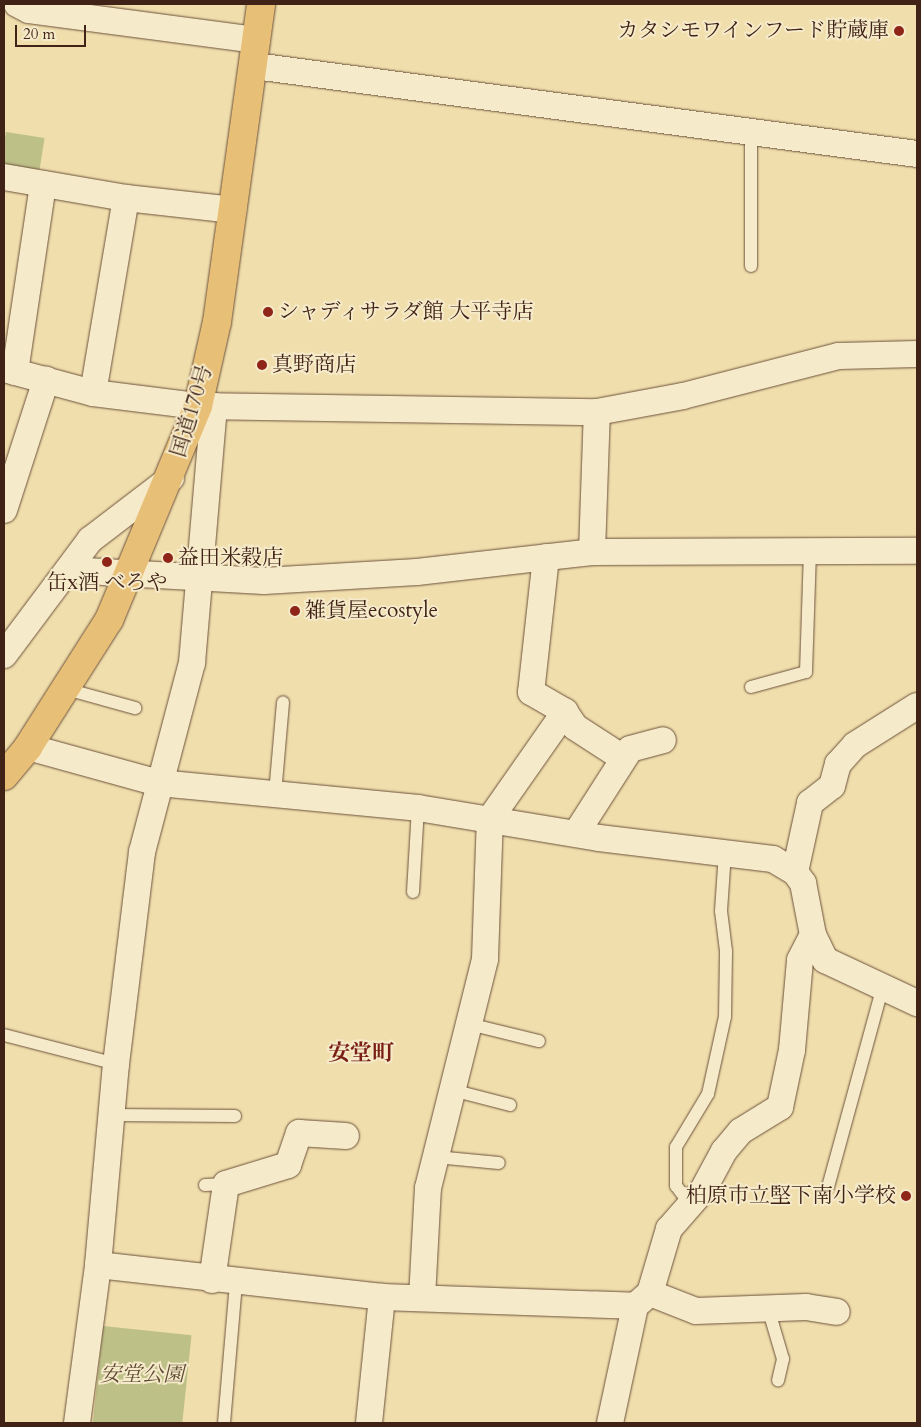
<!DOCTYPE html>
<meta charset="utf-8">
<style>
body{margin:0}
#map{position:relative;width:921px;height:1427px;overflow:hidden;background:#f0deac;font-family:Cardo,"Noto Serif JP",serif}
div>[style]{position:absolute}
.green>*{inset:0;background:#bdc087;transform-origin:0 0}
.roads{filter:drop-shadow(0 0 1px #6d513c) drop-shadow(0 0 1px #6d513c)}
.service>*{height:12px;margin:-6px;padding:0 6px;transform-origin:6px;border-radius:6px;background:#f5eac9}
.minor>*{height:26px;margin:-13px;padding:0 13px;transform-origin:13px;border-radius:13px;background:#f5eac9}
.trunk>*{height:28px;margin:-14px;padding:0 14px;transform-origin:14px;border-radius:14px;background:#e8bf76}
.dots>*{width:14px;height:14px;translate:-50% -50%;box-sizing:border-box;border:2px solid #f5eac9;border-radius:50%}
span{translate:-50% -50%;white-space:nowrap;text-align:center;line-height:1.15;-webkit-text-stroke:4px #f5eac9;paint-order:stroke}
.poi-label{font-size:21px;color:#412217}
.right{translate:-100% -50%;text-align:right}
.left{translate:0 -50%;text-align:left}
.street-label{font-size:21px;color:#412217}
.park-label{font-size:21px;color:#604a33;font-style:italic}
.neighbourhood-label{font-size:22px;color:#7a1f14;font-weight:700}
.frame{position:absolute;inset:0;border:5px solid #412217;pointer-events:none}
.scale{position:absolute;left:15px;top:25px;width:71px;height:22px;box-sizing:border-box;border:2px solid #412217;border-top:0;padding-left:6px;font-size:15px;line-height:18px;white-space:nowrap;color:#412217;-webkit-text-stroke:4px #f5eac9;paint-order:stroke}
</style>
<div id="map">
<div class="green">
<i style="left:6px;top:132px;width:39px;height:33px;rotate:9deg"></i>
<i style="left:103px;top:1326px;width:89px;height:98px;rotate:6deg"></i>
</div>
<div class="roads">
<div class="service">
<i style="left:751px;top:266px;width:133px;rotate:-90deg"></i>
<i style="left:751px;top:687px;width:57px;rotate:-15.3deg"></i>
<i style="left:806px;top:672px;width:121px;rotate:-88.1deg"></i>
<i style="left:66px;top:689px;width:72px;rotate:15.4deg"></i>
<i style="left:275px;top:794px;width:92px;rotate:-85deg"></i>
<i style="left:413px;top:892px;width:84px;rotate:-86.6deg"></i>
<i style="left:469px;top:1024px;width:72px;rotate:13.7deg"></i>
<i style="left:4px;top:1035px;width:116px;rotate:14.5deg"></i>
<i style="left:452px;top:1090px;width:60px;rotate:14.5deg"></i>
<i style="left:112px;top:1115px;width:123px;rotate:0.5deg"></i>
<i style="left:436px;top:1157px;width:63px;rotate:5.4deg"></i>
<i style="left:205px;top:1185px;width:21px;rotate:-3deg"></i>
<i style="left:828px;top:1187px;width:205px;rotate:-74.7deg"></i>
<i style="left:689px;top:1203px;width:21px;rotate:-127deg"></i>
<i style="left:676px;top:1186px;width:39px;rotate:-90deg"></i>
<i style="left:676px;top:1147px;width:62px;rotate:-58.9deg"></i>
<i style="left:708px;top:1094px;width:79px;rotate:-77.6deg"></i>
<i style="left:725px;top:1017px;width:66px;rotate:-89.1deg"></i>
<i style="left:726px;top:951px;width:40px;rotate:-97.1deg"></i>
<i style="left:721px;top:911px;width:59px;rotate:-86.1deg"></i>
<i style="left:768px;top:1308px;width:53px;rotate:73.6deg"></i>
<i style="left:783px;top:1359px;width:22px;rotate:103deg"></i>
<i style="left:224px;top:1423px;width:141px;rotate:-85.1deg"></i>
</div>
<div class="minor">
<i style="left:17px;top:4px;width:13px;rotate:27deg"></i>
<i style="left:29px;top:10px;width:230px;rotate:7.5deg"></i>
<i style="left:255px;top:66px;width:668px;rotate:7.57deg"></i>
<i style="left:4px;top:177px;width:124px;rotate:9.8deg"></i>
<i style="left:126px;top:198px;width:108px;rotate:6.4deg"></i>
<i style="left:4px;top:369px;width:92px;rotate:15.1deg"></i>
<i style="left:93px;top:393px;width:106px;rotate:7.1deg"></i>
<i style="left:198px;top:406px;width:399px;rotate:0.9deg"></i>
<i style="left:597px;top:412px;width:87px;rotate:-10.5deg"></i>
<i style="left:683px;top:396px;width:161px;rotate:-14.4deg"></i>
<i style="left:839px;top:356px;width:78px;rotate:-1.5deg"></i>
<i style="left:15px;top:372px;width:190px;rotate:-81.5deg"></i>
<i style="left:93px;top:393px;width:198px;rotate:-80.4deg"></i>
<i style="left:4px;top:510px;width:137px;rotate:-72.1deg"></i>
<i style="left:592px;top:552px;width:140px;rotate:-88deg"></i>
<i style="left:546px;top:557px;width:136px;rotate:96.3deg"></i>
<i style="left:531px;top:692px;width:39px;rotate:30deg"></i>
<i style="left:565px;top:712px;width:18px;rotate:56deg"></i>
<i style="left:575px;top:727px;width:57px;rotate:32.9deg"></i>
<i style="left:68px;top:570px;width:196px;rotate:3.2deg"></i>
<i style="left:264px;top:581px;width:153px;rotate:-3.4deg"></i>
<i style="left:417px;top:572px;width:176px;rotate:-6.5deg"></i>
<i style="left:592px;top:552px;width:325px;rotate:-0.2deg"></i>
<i style="left:4px;top:655px;width:144px;rotate:-53.2deg"></i>
<i style="left:90px;top:540px;width:102px;rotate:-37.4deg"></i>
<i style="left:28px;top:747px;width:136px;rotate:15.4deg"></i>
<i style="left:159px;top:783px;width:260px;rotate:5.5deg"></i>
<i style="left:418px;top:808px;width:183px;rotate:9.4deg"></i>
<i style="left:599px;top:838px;width:175px;rotate:6.9deg"></i>
<i style="left:773px;top:859px;width:26px;rotate:31deg"></i>
<i style="left:795px;top:872px;width:14px;rotate:54deg"></i>
<i style="left:803px;top:883px;width:53px;rotate:79.1deg"></i>
<i style="left:813px;top:935px;width:28px;rotate:64deg"></i>
<i style="left:825px;top:960px;width:102px;rotate:25.1deg"></i>
<i style="left:577px;top:832px;width:98px;rotate:-57.4deg"></i>
<i style="left:630px;top:749px;width:34px;rotate:-15deg"></i>
<i style="left:795px;top:872px;width:71px;rotate:-77.7deg"></i>
<i style="left:810px;top:803px;width:28px;rotate:-38deg"></i>
<i style="left:832px;top:786px;width:23px;rotate:-75deg"></i>
<i style="left:838px;top:764px;width:25px;rotate:-48deg"></i>
<i style="left:855px;top:745px;width:73px;rotate:-32.2deg"></i>
<i style="left:98px;top:1265px;width:286px;rotate:6.4deg"></i>
<i style="left:382px;top:1297px;width:253px;rotate:2deg"></i>
<i style="left:635px;top:1306px;width:20px;rotate:-41deg"></i>
<i style="left:650px;top:1293px;width:67px;rotate:-73.5deg"></i>
<i style="left:669px;top:1229px;width:52px;rotate:-48.9deg"></i>
<i style="left:703px;top:1190px;width:44px;rotate:-61.7deg"></i>
<i style="left:724px;top:1151px;width:26px;rotate:-50deg"></i>
<i style="left:741px;top:1131px;width:46px;rotate:-31.6deg"></i>
<i style="left:780px;top:1107px;width:58px;rotate:-78.1deg"></i>
<i style="left:792px;top:1050px;width:90px;rotate:-84.9deg"></i>
<i style="left:800px;top:960px;width:28px;rotate:-63deg"></i>
<i style="left:212px;top:1280px;width:97px;rotate:-81.7deg"></i>
<i style="left:226px;top:1184px;width:65px;rotate:-17deg"></i>
<i style="left:288px;top:1165px;width:34px;rotate:-71deg"></i>
<i style="left:299px;top:1133px;width:47px;rotate:3.7deg"></i>
<i style="left:650px;top:1293px;width:49px;rotate:21.4deg"></i>
<i style="left:696px;top:1311px;width:110px;rotate:-2.1deg"></i>
<i style="left:806px;top:1307px;width:31px;rotate:9deg"></i>
<i style="left:422px;top:1298px;width:110px;rotate:-86.9deg"></i>
<i style="left:428px;top:1188px;width:236px;rotate:-76deg"></i>
<i style="left:485px;top:959px;width:140px;rotate:-88deg"></i>
<i style="left:490px;top:819px;width:131px;rotate:-55deg"></i>
<i style="left:77px;top:1423px;width:159px;rotate:-82.4deg"></i>
<i style="left:98px;top:1265px;width:202px;rotate:-84.9deg"></i>
<i style="left:116px;top:1064px;width:214px;rotate:-83deg"></i>
<i style="left:142px;top:852px;width:196px;rotate:-75.2deg"></i>
<i style="left:192px;top:663px;width:258px;rotate:-85.1deg"></i>
<i style="left:369px;top:1423px;width:127px;rotate:-84.1deg"></i>
<i style="left:610px;top:1423px;width:120px;rotate:-77.9deg"></i>
</div>
<div class="trunk">
<i style="left:4px;top:776px;width:38px;rotate:-50deg"></i>
<i style="left:28px;top:747px;width:151px;rotate:-57.5deg"></i>
<i style="left:109px;top:620px;width:232px;rotate:-67.4deg"></i>
<i style="left:198px;top:406px;width:86px;rotate:-77.3deg"></i>
<i style="left:217px;top:322px;width:321px;rotate:-82.1deg"></i>
</div>
</div>
<div class="dots">
<i style="left:899px;top:31px;background:#8f2418"></i>
<i style="left:268px;top:312px;background:#8f2418"></i>
<i style="left:262px;top:365px;background:#8f2418"></i>
<i style="left:168px;top:558px;background:#8f2418"></i>
<i style="left:107px;top:562px;background:#8f2418"></i>
<i style="left:295px;top:611px;background:#8f2418"></i>
<i style="left:906px;top:1196px;background:#8f2418"></i>
</div>
<div class="poi-label">
<span class="right" style="left:889px;top:31px">カタシモワインフード貯蔵庫</span>
<span class="left" style="left:278px;top:312px">シャディサラダ館 大平寺店</span>
<span class="left" style="left:272px;top:365px">真野商店</span>
<span class="left" style="left:178px;top:558px">益田米穀店</span>
<span style="left:107px;top:583px">缶x酒 べろや</span>
<span class="left" style="left:305px;top:611px">雑貨屋ecostyle</span>
<span class="right" style="left:896px;top:1196px">柏原市立堅下南小学校</span>
</div>
<div class="street-label">
<span style="left:192px;top:411px;rotate:-73deg">国道170号</span>
</div>
<div class="park-label">
<span style="left:142px;top:1375px">安堂公園</span>
</div>
<div class="neighbourhood-label">
<span style="left:361px;top:1054px">安堂町</span>
</div>
<div class="frame"></div>
<div class="scale">20 m</div>
</div>
